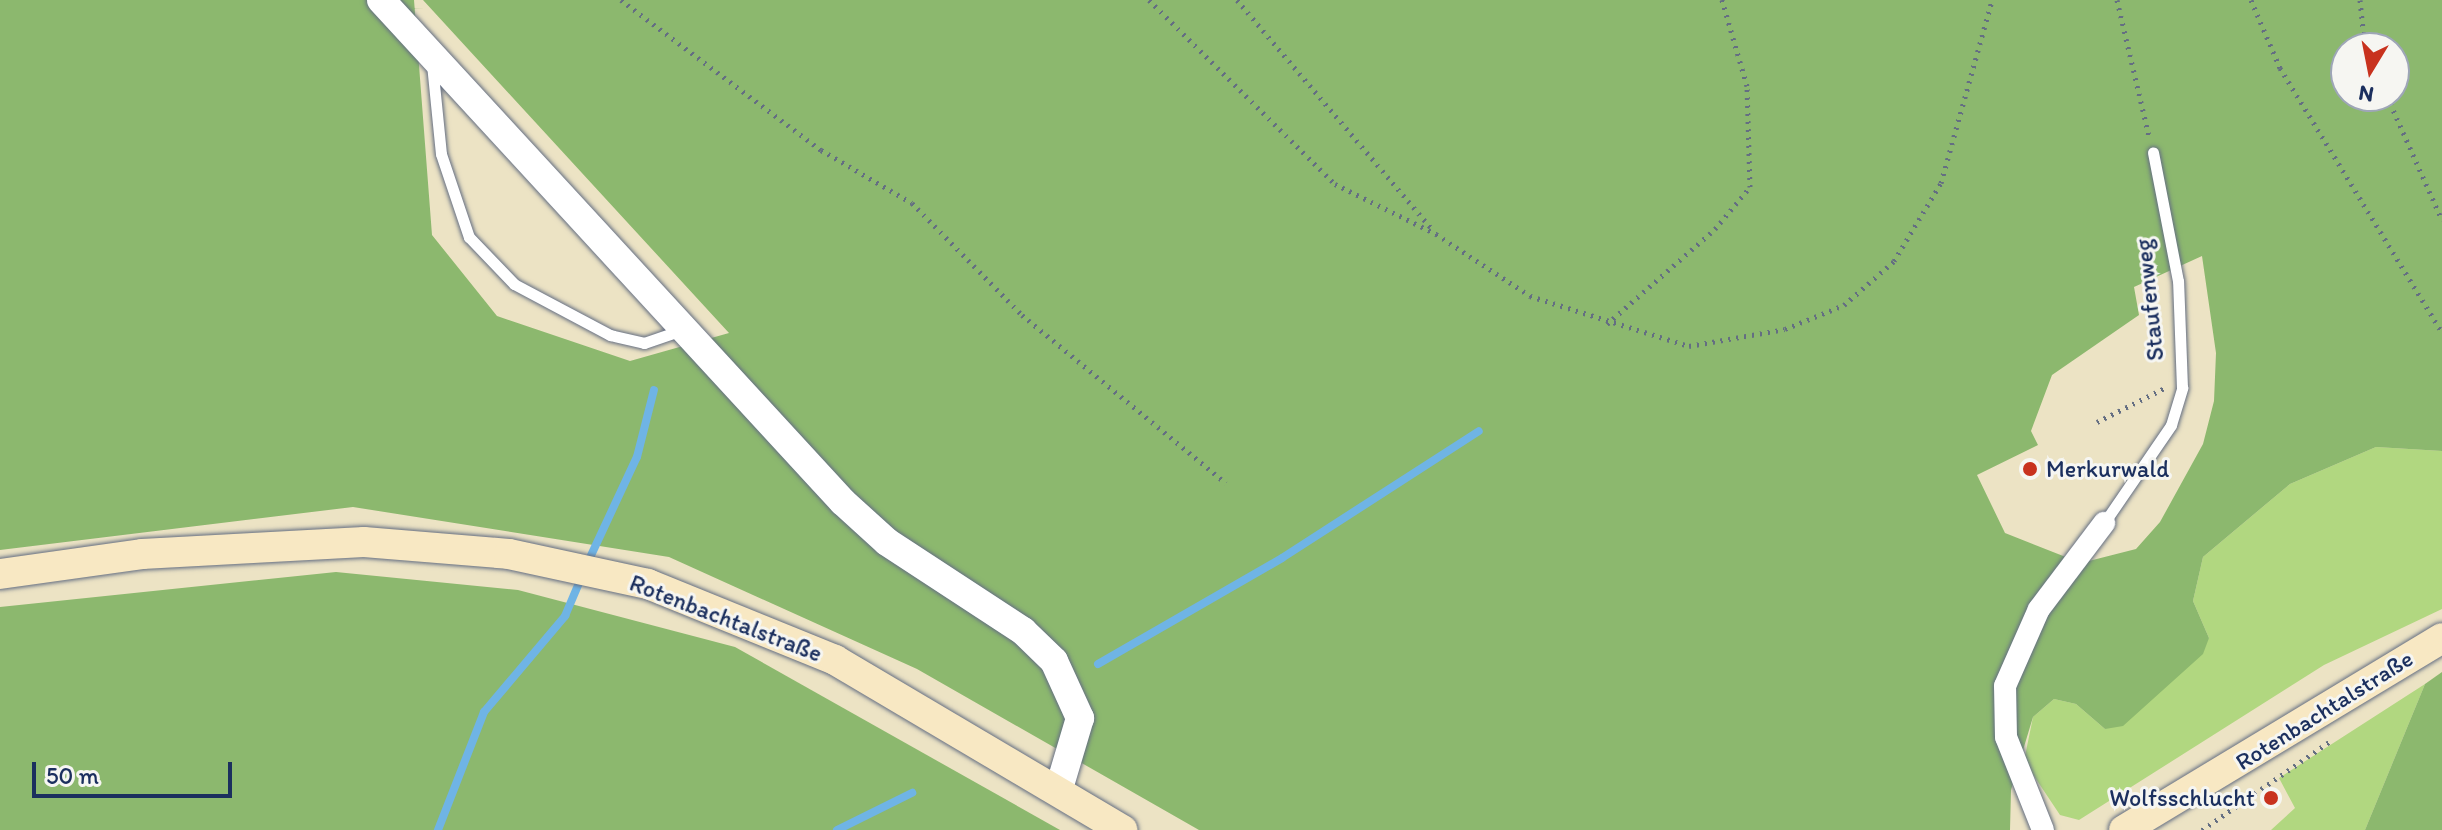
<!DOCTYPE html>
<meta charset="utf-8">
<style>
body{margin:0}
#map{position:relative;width:2442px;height:830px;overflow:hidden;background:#ece3c4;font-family:Itim,sans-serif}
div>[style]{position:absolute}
.green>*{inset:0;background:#b1d780}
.forest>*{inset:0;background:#8cb86e}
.stream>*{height:8px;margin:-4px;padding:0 4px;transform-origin:4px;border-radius:4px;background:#6fb4e5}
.path>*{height:5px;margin-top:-2.5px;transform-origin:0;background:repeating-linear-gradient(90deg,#646e82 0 2px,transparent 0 8px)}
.roads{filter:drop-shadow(0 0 2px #646e82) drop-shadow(0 0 2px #646e82)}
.service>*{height:11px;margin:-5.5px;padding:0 5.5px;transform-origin:5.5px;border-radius:5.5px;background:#fff}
.minor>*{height:22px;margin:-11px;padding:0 11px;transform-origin:11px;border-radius:11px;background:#fff}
.tertiary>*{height:28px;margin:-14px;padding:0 14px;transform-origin:14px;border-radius:14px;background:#fff}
.secondary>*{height:30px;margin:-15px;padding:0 15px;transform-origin:15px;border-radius:15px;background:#f8e8c3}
.dots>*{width:22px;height:22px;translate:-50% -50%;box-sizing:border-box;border:4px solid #f6f6f2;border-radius:50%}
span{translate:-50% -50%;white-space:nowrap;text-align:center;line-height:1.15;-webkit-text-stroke:6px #f6f6f2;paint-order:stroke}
.street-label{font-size:24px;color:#1b2f5e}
.poi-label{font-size:24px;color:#1b2f5e}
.left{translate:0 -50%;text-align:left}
.right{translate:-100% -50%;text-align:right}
.north{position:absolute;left:2330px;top:32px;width:80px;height:80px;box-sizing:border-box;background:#f6f6f2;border:2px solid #9ea6b7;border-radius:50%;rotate:190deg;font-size:22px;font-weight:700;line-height:32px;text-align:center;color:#1b2f5e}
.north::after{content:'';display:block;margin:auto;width:28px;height:36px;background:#c8321e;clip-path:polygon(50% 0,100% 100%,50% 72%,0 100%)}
.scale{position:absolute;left:32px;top:762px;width:200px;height:36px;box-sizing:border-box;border:4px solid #1b2f5e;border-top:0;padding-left:10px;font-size:24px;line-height:28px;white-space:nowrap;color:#1b2f5e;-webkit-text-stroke:6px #f6f6f2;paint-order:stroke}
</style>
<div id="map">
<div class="green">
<i style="clip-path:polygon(2376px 447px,2442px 451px,2442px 609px,2324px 665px,2079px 820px,2060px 815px,2024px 761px,2033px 717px,2054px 699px,2076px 704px,2105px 729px,2209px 638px,2193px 601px,2203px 557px,2290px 484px)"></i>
<i style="clip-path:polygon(2425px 684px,2365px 830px,2271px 830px,2295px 808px,2279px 778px)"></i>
</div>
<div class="forest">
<i style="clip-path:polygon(evenodd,0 0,414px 0,432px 235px,497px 316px,630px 361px,729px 333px,423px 0,2442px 0,2442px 451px,2376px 447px,2290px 484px,2203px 557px,2193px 601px,2209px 638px,2203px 654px,2123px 726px,2105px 729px,2076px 704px,2054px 699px,2033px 717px,2011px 790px,2010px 830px,1199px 830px,917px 669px,669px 557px,353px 507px,0 550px,0 0,2346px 48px,2394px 48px,2394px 96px,2346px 96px,2346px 48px,0 0,2202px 256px,2216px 353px,2214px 401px,2203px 444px,2160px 522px,2136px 549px,2081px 563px,2005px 533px,1977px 475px,2038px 445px,2031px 431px,2052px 375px,2139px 315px,2134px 287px,2202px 256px)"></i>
<i style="clip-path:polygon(336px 572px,518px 590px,735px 647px,1060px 830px,0 830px,0 607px)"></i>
<i style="clip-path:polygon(2442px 672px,2442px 830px,2365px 830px,2425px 684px)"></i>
</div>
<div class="stream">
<i style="left:587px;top:564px;width:118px;rotate:-65deg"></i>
<i style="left:637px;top:457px;width:69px;rotate:-75.8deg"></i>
<i style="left:1098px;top:664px;width:212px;rotate:-29.9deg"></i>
<i style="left:1282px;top:558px;width:234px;rotate:-32.8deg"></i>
<i style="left:438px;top:830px;width:127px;rotate:-68.7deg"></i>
<i style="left:484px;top:712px;width:126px;rotate:-49.8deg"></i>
<i style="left:565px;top:616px;width:43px;rotate:-67deg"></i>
<i style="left:837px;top:830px;width:84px;rotate:-26.3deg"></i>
</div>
<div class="path">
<i style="left:621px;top:0;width:250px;rotate:36.9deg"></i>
<i style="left:821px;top:150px;width:105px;rotate:30.2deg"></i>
<i style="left:912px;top:203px;width:157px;rotate:45.5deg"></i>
<i style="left:1022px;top:315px;width:264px;rotate:39.5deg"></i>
<i style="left:1149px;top:0;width:262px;rotate:44.7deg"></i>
<i style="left:1335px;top:184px;width:113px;rotate:26.3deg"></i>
<i style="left:1436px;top:234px;width:113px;rotate:33.4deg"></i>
<i style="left:1530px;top:296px;width:167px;rotate:17.5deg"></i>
<i style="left:1689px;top:346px;width:97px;rotate:-10deg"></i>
<i style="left:1785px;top:329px;width:64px;rotate:-22.1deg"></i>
<i style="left:1844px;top:305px;width:67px;rotate:-41.3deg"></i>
<i style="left:1894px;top:261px;width:91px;rotate:-58.9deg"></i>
<i style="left:1941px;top:183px;width:190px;rotate:-74.4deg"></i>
<i style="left:1237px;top:0;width:302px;rotate:49.6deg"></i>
<i style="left:2117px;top:0;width:140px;rotate:76.8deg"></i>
<i style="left:2251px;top:0;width:74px;rotate:66.9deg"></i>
<i style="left:2280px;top:68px;width:310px;rotate:58.5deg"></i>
<i style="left:2360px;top:0;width:48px;rotate:84.1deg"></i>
<i style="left:2387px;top:96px;width:136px;rotate:66.1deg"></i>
<i style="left:1607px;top:324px;width:144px;rotate:-41.3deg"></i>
<i style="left:1715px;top:229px;width:55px;rotate:-50.2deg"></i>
<i style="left:1750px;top:187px;width:101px;rotate:-91.7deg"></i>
<i style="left:1747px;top:86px;width:90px;rotate:-106.2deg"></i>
<i style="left:2097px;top:422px;width:78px;rotate:-26.6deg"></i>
<i style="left:2202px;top:830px;width:158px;rotate:-34.7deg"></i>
</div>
<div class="roads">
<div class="service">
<i style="left:432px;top:64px;width:90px;rotate:84.3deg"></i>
<i style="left:441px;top:154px;width:88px;rotate:71.4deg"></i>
<i style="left:469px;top:237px;width:65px;rotate:46.2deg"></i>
<i style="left:514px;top:284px;width:109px;rotate:28deg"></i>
<i style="left:610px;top:335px;width:35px;rotate:13deg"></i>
<i style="left:644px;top:343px;width:40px;rotate:-18.9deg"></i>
<i style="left:2104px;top:523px;width:119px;rotate:-55.6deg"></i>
<i style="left:2171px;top:425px;width:39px;rotate:-73deg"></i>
<i style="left:2182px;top:388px;width:107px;rotate:-92.1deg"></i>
<i style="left:2178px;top:281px;width:131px;rotate:-101deg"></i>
</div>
<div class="minor">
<i style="left:2043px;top:830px;width:100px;rotate:-111.7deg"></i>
<i style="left:2006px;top:737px;width:51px;rotate:-91.1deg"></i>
<i style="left:2005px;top:686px;width:84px;rotate:-66.2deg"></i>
<i style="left:2039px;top:609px;width:108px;rotate:-52.9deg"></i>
</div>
<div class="tertiary">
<i style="left:381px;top:0;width:682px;rotate:47.38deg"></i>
<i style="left:843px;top:502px;width:59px;rotate:42.3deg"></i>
<i style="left:887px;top:542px;width:163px;rotate:33.2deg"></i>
<i style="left:1023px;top:631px;width:43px;rotate:44.1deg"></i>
<i style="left:1054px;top:661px;width:63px;rotate:65.5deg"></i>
<i style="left:1080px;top:718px;width:77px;rotate:106.6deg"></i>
</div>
<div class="secondary">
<i style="left:0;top:574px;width:143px;rotate:-8deg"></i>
<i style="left:142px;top:554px;width:222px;rotate:-3.1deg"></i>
<i style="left:364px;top:542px;width:145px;rotate:4.7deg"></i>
<i style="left:509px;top:554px;width:142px;rotate:12.2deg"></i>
<i style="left:648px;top:584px;width:202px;rotate:22.1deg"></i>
<i style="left:835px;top:660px;width:334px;rotate:30.6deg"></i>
<i style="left:2124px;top:830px;width:371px;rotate:-31.1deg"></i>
</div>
</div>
<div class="dots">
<i style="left:2030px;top:469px;background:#c8321e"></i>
<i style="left:2271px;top:798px;background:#c8321e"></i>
</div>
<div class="street-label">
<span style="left:2149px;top:300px;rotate:-96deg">Staufenweg</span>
<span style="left:726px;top:618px;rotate:21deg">Rotenbachtalstraße</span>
<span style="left:2324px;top:710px;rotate:-32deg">Rotenbachtalstraße</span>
</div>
<div class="poi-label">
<span class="left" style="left:2046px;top:469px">Merkurwald</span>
<span class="right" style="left:2255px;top:798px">Wolfsschlucht</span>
</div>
<div class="north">N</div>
<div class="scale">50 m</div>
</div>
